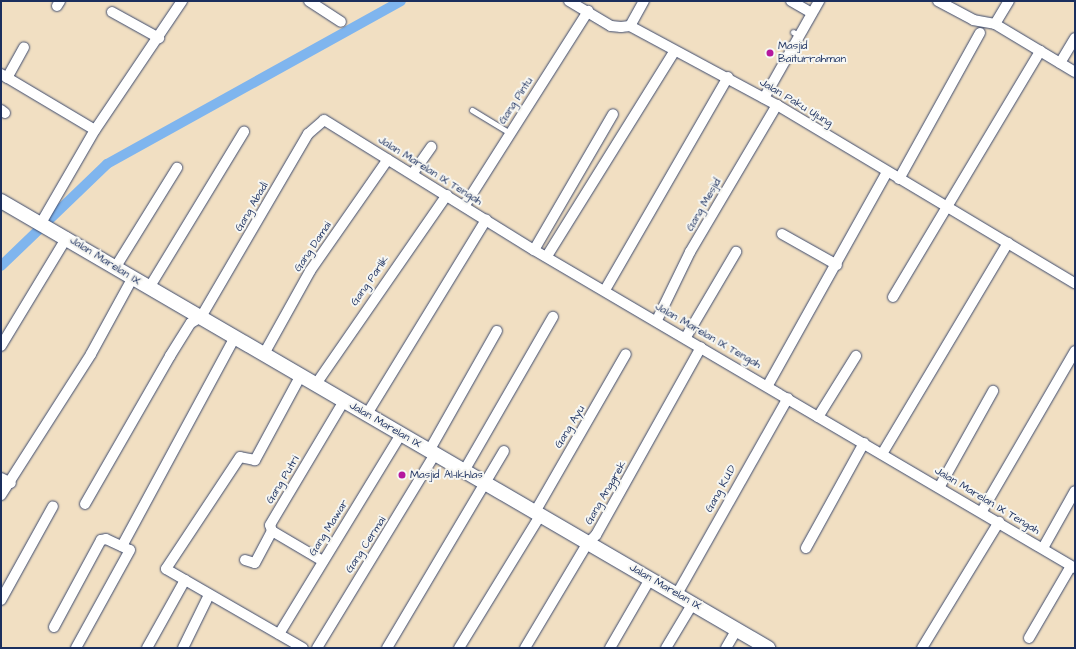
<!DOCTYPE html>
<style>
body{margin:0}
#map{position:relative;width:1076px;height:649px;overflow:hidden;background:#f1dfc2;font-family:"Architects Daughter",sans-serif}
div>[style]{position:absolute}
.canal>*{height:10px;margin:-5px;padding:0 5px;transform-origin:5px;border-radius:5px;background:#7fb5ee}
.roads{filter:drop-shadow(0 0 1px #3b496d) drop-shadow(0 0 1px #3b496d)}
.service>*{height:5px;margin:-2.5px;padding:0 2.5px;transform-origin:2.5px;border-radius:2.5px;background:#fff}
.minor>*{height:10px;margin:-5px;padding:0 5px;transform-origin:5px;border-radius:5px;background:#fff}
.secondary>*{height:14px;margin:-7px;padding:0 7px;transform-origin:7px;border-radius:7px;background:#fff}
.dots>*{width:11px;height:11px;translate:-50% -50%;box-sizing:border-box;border:2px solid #f6f6f2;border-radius:50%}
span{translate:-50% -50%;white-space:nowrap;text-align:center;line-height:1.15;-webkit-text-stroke:4px #f6f6f2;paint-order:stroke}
.poi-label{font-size:11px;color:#1b2f5e}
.left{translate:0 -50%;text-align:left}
.street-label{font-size:11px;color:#1b2f5e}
.frame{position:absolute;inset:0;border:2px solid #1b2f5e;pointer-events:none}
</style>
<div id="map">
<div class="canal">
<i style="left:1px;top:266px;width:147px;rotate:-43.9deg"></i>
<i style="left:107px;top:164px;width:336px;rotate:-29deg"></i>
</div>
<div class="roads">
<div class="service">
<i style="left:793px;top:32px;width:8px;rotate:30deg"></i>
<i style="left:472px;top:110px;width:44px;rotate:31.2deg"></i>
</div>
<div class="minor">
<i style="left:309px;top:1px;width:38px;rotate:33deg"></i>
<i style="left:569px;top:1px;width:49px;rotate:30.8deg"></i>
<i style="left:611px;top:26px;width:10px;rotate:6deg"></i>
<i style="left:621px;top:27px;width:9px;rotate:-6deg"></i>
<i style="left:630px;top:26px;width:29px;rotate:-61deg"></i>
<i style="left:791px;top:1px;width:24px;rotate:30deg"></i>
<i style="left:938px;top:1px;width:40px;rotate:28deg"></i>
<i style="left:973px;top:20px;width:22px;rotate:10deg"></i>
<i style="left:995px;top:24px;width:93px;rotate:31deg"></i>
<i style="left:57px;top:6px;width:6px;rotate:-59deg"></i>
<i style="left:112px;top:12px;width:54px;rotate:29deg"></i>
<i style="left:995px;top:24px;width:27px;rotate:-59deg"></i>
<i style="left:630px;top:26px;width:167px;rotate:28.3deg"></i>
<i style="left:777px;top:105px;width:347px;rotate:30.9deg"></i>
<i style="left:1060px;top:63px;width:29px;rotate:-59deg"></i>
<i style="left:1px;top:74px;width:109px;rotate:30.8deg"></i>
<i style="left:7px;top:78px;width:35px;rotate:-61deg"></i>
<i style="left:764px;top:98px;width:112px;rotate:-60.4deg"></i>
<i style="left:1px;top:110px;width:5px;rotate:37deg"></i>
<i style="left:413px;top:173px;width:32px;rotate:-55deg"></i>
<i style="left:899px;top:179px;width:167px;rotate:-61deg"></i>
<i style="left:465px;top:205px;width:230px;rotate:-57.6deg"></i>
<i style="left:41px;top:223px;width:108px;rotate:-59.9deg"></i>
<i style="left:95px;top:130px;width:156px;rotate:-56deg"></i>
<i style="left:782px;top:234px;width:63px;rotate:29.4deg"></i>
<i style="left:534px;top:250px;width:157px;rotate:-59.8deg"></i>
<i style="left:547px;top:256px;width:240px;rotate:-58.1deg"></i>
<i style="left:115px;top:268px;width:118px;rotate:-58.2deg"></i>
<i style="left:149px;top:288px;width:183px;rotate:-58.7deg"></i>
<i style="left:605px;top:290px;width:246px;rotate:-60deg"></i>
<i style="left:893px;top:297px;width:287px;rotate:-59.1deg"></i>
<i style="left:657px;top:320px;width:76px;rotate:-64.1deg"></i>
<i style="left:690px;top:252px;width:171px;rotate:-59.4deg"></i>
<i style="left:686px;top:337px;width:99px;rotate:-59.5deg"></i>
<i style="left:1px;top:346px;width:127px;rotate:-58.8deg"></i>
<i style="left:265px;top:352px;width:93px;rotate:-60.9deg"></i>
<i style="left:310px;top:271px;width:136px;rotate:-55.1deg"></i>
<i style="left:301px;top:375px;width:97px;rotate:118.4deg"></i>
<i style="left:255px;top:460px;width:15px;rotate:-169deg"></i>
<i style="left:240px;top:457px;width:134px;rotate:123.5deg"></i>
<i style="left:166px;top:569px;width:158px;rotate:30deg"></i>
<i style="left:316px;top:384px;width:230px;rotate:-55.3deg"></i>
<i style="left:768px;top:385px;width:244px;rotate:-60.8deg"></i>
<i style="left:367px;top:414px;width:228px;rotate:-58.5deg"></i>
<i style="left:818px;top:417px;width:72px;rotate:-58.1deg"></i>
<i style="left:429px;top:451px;width:138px;rotate:-60.5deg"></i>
<i style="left:882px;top:454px;width:246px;rotate:-59.2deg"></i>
<i style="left:464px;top:471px;width:178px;rotate:-60deg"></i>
<i style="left:1px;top:478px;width:11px;rotate:27deg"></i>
<i style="left:940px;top:486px;width:109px;rotate:-60.8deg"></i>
<i style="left:1px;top:495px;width:167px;rotate:-57.4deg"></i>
<i style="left:91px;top:354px;width:85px;rotate:-61.3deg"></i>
<i style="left:85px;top:504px;width:171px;rotate:-60.1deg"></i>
<i style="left:170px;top:356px;width:39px;rotate:-58deg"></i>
<i style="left:191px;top:323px;width:12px;rotate:-31deg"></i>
<i style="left:201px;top:317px;width:212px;rotate:-59.7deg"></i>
<i style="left:308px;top:134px;width:21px;rotate:-41deg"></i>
<i style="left:324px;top:120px;width:247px;rotate:31.8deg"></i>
<i style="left:534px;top:250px;width:628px;rotate:30.45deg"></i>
<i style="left:982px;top:511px;width:185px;rotate:-59.8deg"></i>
<i style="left:535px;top:512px;width:182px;rotate:-60.1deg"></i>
<i style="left:272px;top:531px;width:59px;rotate:30.5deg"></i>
<i style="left:122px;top:546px;width:238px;rotate:-61.6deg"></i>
<i style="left:806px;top:548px;width:120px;rotate:-61.1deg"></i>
<i style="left:1043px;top:548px;width:65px;rotate:-60.7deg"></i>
<i style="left:245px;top:560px;width:10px;rotate:17deg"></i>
<i style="left:255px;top:563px;width:36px;rotate:-62deg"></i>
<i style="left:272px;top:531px;width:6px;rotate:-108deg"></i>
<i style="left:270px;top:525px;width:144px;rotate:-59.2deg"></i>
<i style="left:677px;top:594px;width:225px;rotate:-60.5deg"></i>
<i style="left:1px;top:600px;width:107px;rotate:-61deg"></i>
<i style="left:54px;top:627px;width:99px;rotate:-61.6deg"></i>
<i style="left:101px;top:540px;width:5px;rotate:-11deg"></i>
<i style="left:106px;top:539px;width:26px;rotate:25deg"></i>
<i style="left:130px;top:550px;width:112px;rotate:118.9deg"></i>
<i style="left:279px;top:634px;width:234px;rotate:-58.6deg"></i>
<i style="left:1029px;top:638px;width:83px;rotate:-59.7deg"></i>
<i style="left:147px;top:648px;width:78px;rotate:-60.8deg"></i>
<i style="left:183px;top:648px;width:59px;rotate:-63.9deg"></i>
<i style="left:317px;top:648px;width:227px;rotate:-58.7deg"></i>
<i style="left:387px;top:648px;width:229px;rotate:-59.3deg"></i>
<i style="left:459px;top:648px;width:155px;rotate:-58.5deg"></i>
<i style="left:525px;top:648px;width:121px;rotate:-59.2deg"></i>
<i style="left:587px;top:544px;width:13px;rotate:-45deg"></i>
<i style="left:596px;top:535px;width:215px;rotate:-60.8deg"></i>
<i style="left:610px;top:648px;width:80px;rotate:-59.9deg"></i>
<i style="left:666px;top:648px;width:52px;rotate:-59deg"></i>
<i style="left:726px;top:648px;width:22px;rotate:-60deg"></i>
<i style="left:922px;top:648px;width:148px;rotate:-58.6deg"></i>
</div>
<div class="secondary">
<i style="left:1px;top:201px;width:888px;rotate:30.23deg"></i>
</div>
</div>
<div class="dots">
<i style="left:770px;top:53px;background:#b5179e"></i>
<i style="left:402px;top:475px;background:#b5179e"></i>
</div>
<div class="poi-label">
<span class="left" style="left:778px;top:53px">Masjid<br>Baiturrahman</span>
<span class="left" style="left:410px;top:475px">Masjid Al-Ikhlas</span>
</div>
<div class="street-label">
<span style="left:516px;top:101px;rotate:-57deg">Gang Pintu</span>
<span style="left:796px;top:103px;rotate:31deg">Jalan Paku Ujung</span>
<span style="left:430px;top:171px;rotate:32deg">Jalan Marelan IX Tengah</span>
<span style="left:704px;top:205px;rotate:-60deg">Gang Mesjid</span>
<span style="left:252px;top:207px;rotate:-60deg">Gang Abadi</span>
<span style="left:313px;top:247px;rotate:-56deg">Gang Damai</span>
<span style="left:105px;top:261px;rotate:32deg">Jalan Marelan IX</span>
<span style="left:370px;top:281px;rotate:-55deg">Gang Parlik</span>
<span style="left:708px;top:336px;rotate:30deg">Jalan Marelan IX Tengah</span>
<span style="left:385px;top:425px;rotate:30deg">Jalan Marelan IX</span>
<span style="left:570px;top:427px;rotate:-59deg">Gang Ayu</span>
<span style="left:283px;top:480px;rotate:-59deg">Gang Putri</span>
<span style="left:721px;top:489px;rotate:-61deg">Gang K.U.D</span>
<span style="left:606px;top:493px;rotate:-60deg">Gang Anggrek</span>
<span style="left:987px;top:501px;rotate:31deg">Jalan Marelan IX Tengah</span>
<span style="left:329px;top:528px;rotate:-58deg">Gang Mawar</span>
<span style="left:366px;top:545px;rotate:-57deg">Gang Cermai</span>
<span style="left:665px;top:587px;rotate:30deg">Jalan Marelan IX</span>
</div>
<div class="frame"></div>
</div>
